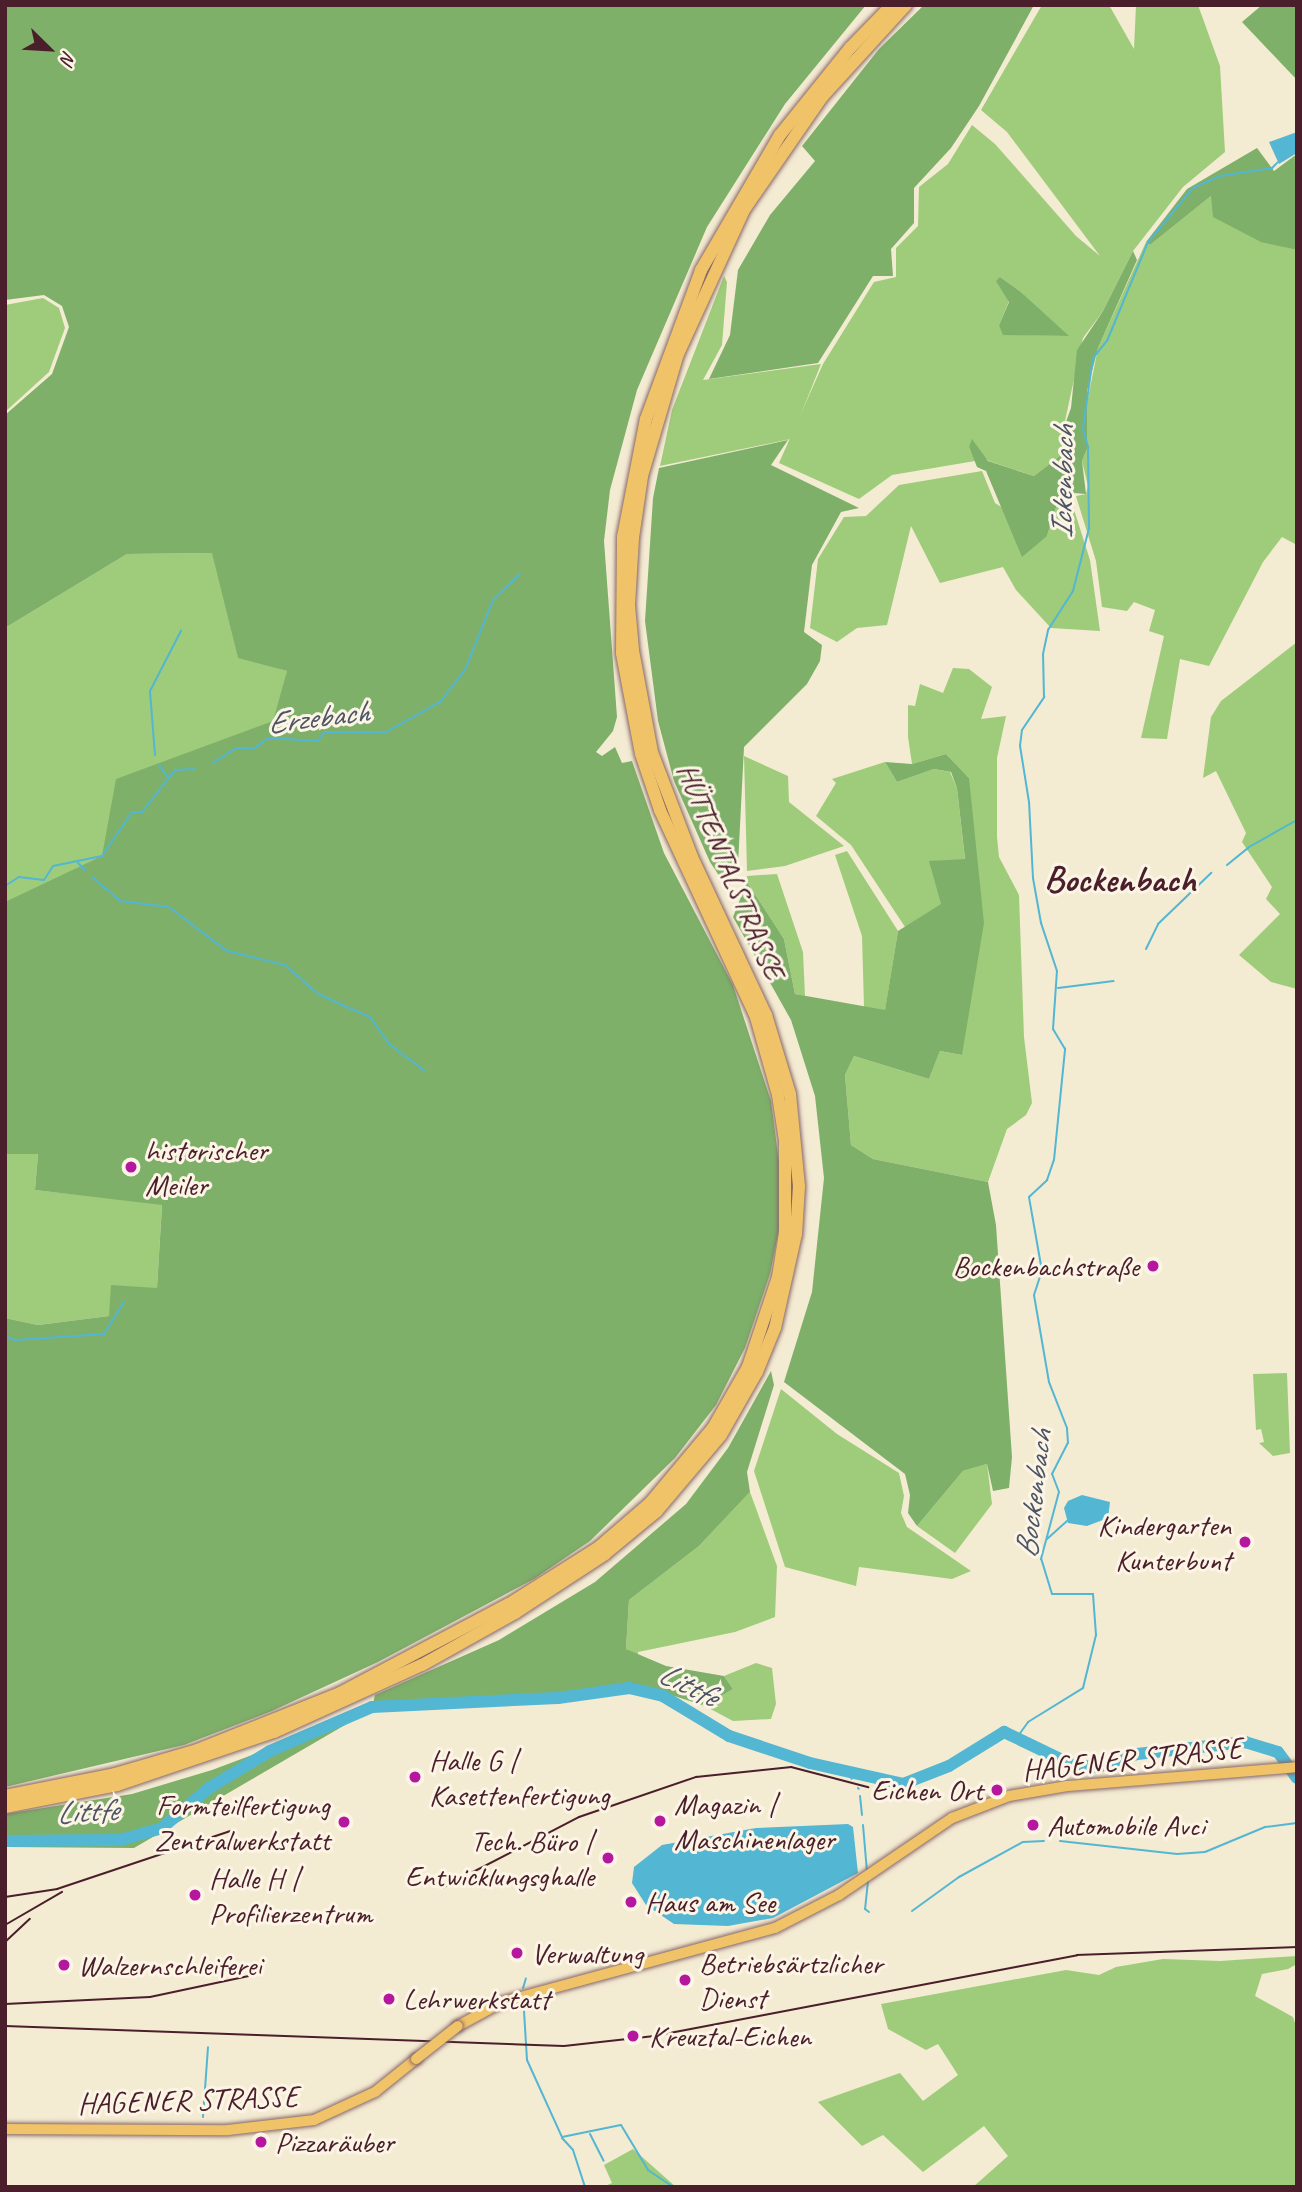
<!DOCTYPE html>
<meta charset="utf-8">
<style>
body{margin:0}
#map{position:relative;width:1302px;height:2192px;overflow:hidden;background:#f4ebd3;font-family:Caveat,sans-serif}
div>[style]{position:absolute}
.green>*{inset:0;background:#9ecc7a}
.forest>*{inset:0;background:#7eb06a}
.water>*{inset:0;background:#53b6d2}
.stream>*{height:2px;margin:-1px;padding:0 1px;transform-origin:1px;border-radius:1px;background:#53b6d2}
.river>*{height:12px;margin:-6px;padding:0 6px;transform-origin:6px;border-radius:6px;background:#53b6d2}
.roads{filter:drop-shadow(0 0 2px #866666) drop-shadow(0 0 2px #866666)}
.primary>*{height:10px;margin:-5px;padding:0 5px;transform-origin:5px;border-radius:5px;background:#f0c369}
.trunk>*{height:12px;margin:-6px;padding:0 6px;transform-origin:6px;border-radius:6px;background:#f0c369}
.rail>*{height:2px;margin:-1px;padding:0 1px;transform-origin:1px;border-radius:1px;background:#4a1f2b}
.bridges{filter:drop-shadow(0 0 2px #866666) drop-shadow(0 0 2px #866666)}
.primary-bridge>*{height:10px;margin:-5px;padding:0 5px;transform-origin:5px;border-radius:5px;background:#f0c369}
.dots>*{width:19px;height:19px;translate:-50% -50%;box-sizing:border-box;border:4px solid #fcf5e5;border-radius:50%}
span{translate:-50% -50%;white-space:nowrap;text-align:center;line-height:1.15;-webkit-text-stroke:6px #fcf5e5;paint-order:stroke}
.street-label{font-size:30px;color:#4a1f2b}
.poi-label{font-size:30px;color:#4a1f2b}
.left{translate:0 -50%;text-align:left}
.right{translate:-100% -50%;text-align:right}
.water-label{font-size:32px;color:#4d5465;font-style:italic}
.district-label{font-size:37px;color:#4a1f2b;font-weight:700}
.frame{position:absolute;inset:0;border:7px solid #4a1f2b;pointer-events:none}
.north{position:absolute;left:14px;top:14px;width:70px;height:70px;-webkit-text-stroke:5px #fcf5e5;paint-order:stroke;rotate:114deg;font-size:19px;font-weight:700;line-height:28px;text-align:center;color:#4a1f2b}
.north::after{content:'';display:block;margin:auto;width:24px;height:32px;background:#4a1f2b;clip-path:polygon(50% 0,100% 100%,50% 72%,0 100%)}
</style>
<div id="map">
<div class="green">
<i style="clip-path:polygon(evenodd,1042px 5px,1109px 5px,1134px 49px,1136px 5px,1198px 5px,1220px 66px,1225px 152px,1183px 187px,1133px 251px,1103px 311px,1083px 338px,1063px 430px,1065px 452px,1034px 476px,989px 461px,969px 447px,975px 461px,892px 475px,859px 499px,779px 463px,823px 364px,874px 282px,896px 277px,896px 248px,918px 226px,919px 187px,948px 164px,972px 125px,995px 144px,1076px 236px,1100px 256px,1007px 132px,981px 110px,1042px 5px,1000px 277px,1021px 292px,1068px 336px,1023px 335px,999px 325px,1009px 301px,1000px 277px)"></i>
<i style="clip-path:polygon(1211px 196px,1261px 241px,1297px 250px,1297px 545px,1282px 537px,1263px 562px,1209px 666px,1180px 659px,1167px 739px,1141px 738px,1164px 636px,1149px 631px,1155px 610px,1134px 602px,1127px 611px,1102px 607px,1096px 561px,1076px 496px,1086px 494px,1088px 486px,1082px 461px,1087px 449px,1086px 408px,1098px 348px,1146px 242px,1150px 245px)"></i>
<i style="clip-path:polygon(724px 276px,727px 282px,722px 345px,703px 380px,821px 364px,791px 439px,660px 466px,672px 410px)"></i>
<i style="clip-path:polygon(43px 298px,59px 308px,65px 328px,49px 372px,5px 412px,5px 305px)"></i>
<i style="clip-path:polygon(982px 471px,995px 503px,1047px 536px,1061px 492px,1069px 494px,1090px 560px,1100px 631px,1051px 628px,1016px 590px,1003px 567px,940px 583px,911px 526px,887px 625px,857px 628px,837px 642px,810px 628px,818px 559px,844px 517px,866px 516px,899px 485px)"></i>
<i style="clip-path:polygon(213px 553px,238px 657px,287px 671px,282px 713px,155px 830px,5px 917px,5px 628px,127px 554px)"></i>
<i style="clip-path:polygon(1297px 642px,1297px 989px,1271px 982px,1239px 955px,1280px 914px,1266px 899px,1272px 887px,1242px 842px,1246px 833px,1216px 771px,1203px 778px,1211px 717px,1221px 701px)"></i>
<i style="clip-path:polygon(953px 668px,969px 669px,992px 687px,981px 719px,1006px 716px,997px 758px,997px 837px,999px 857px,1019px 895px,1024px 1037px,1032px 1103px,1026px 1115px,1007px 1129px,988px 1182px,873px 1159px,851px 1145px,845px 1075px,854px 1056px,929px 1079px,940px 1051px,962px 1055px,969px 778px,946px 754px,912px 764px,908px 737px,908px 705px,915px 706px,920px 684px,943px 693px)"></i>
<i style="clip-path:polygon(744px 756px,788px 776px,789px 802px,844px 846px,785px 866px,747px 871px)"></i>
<i style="clip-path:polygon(885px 762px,897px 782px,934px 769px,950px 772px,957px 788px,965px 860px,941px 905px,905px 927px,851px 845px,816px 816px,836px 783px,832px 779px)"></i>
<i style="clip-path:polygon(847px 851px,898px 931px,885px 1011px,864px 1007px,862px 936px,835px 855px)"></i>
<i style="clip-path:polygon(777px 874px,803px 952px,805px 996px,795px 994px,784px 939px,747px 882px,747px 876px)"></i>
<i style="clip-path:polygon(5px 1154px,38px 1154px,35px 1190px,162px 1204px,157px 1288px,109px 1316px,38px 1325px,5px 1318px)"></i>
<i style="clip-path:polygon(1287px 1373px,1290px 1453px,1273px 1456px,1259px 1443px,1264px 1442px,1261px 1429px,1256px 1430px,1253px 1374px)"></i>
<i style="clip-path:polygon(781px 1389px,837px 1434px,899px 1473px,904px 1496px,901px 1513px,907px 1527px,971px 1571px,952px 1579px,859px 1567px,856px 1586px,785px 1567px,754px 1471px)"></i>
<i style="clip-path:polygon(987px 1464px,992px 1504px,955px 1553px,917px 1526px,963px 1471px)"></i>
<i style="clip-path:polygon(750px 1492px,777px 1566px,775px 1617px,735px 1632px,638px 1652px,638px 1657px,626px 1649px,629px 1600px,699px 1546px)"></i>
<i style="clip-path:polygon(756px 1663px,772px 1668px,776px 1704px,771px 1719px,733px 1721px,705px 1706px,733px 1689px,724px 1676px)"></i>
<i style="clip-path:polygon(1297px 1956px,1297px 1964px,1288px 1969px,1262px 1974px,1255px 1996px,1293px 2017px,1297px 2029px,1297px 2187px,973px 2187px,1008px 2156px,984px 2126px,923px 2172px,883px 2135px,862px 2146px,818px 2102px,900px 2073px,923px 2101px,958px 2075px,938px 2044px,926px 2050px,888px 2029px,881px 2004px,1066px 1970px,1099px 1975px,1116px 1967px,1163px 1959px,1220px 1961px)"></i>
<i style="clip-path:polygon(633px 2149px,676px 2187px,603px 2187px,612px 2183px,604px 2165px)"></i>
</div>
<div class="forest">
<i style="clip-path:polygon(5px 5px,866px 5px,785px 104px,707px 227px,637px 390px,610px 490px,604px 541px,617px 717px,613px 731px,596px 752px,602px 756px,615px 747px,622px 763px,632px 761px,664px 853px,733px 985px,771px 1101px,779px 1162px,779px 1229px,770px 1274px,745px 1348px,716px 1405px,675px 1458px,590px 1541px,534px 1579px,378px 1662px,272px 1711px,184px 1745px,5px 1787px,5px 1318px,38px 1325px,109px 1316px,111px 1285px,157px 1288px,162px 1205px,35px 1190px,38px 1154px,5px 1154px,5px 902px,102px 856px,116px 779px,273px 721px,287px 671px,238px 658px,212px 553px,127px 554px,5px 628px,5px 415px,52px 374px,69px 327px,62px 306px,44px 295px,5px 300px)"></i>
<i style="clip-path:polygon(924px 5px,1034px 5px,979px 106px,951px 148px,914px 188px,914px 223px,891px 249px,893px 276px,873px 276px,818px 363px,709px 379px,730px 335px,738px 270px,770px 215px,815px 161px,802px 146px,879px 49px)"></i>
<i style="clip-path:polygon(1262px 5px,1297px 5px,1297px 80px,1242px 22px)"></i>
<i style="clip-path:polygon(1257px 148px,1274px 171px,1297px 154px,1297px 250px,1261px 242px,1213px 217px,1211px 196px,1150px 245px,1146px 242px,1187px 189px)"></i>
<i style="clip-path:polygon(1133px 251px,1137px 260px,1098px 348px,1087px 391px,1087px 449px,1082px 461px,1086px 494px,1061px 492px,1047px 536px,1022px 557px,986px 471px,977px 467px,969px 447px,972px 439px,988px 461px,1034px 476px,1065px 452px,1063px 430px,1071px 408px,1077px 350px,1103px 311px)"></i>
<i style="clip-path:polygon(1000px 277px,1021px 292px,1069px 336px,1003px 335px,999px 325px,1009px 302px,996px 281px)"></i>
<i style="clip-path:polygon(788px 440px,771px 465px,859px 508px,841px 512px,812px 565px,804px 632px,822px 645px,820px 661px,807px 684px,744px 747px,738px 865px,728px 889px,710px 862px,674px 781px,658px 721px,645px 621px,653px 498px,659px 468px)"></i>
<i style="clip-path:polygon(946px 754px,969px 778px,984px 923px,962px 1055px,940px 1051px,929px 1079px,854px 1056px,845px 1075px,851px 1145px,873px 1159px,988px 1182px,996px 1225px,1012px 1457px,1009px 1488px,993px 1491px,987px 1464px,963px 1471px,917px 1526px,908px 1513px,910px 1495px,905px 1474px,784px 1382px,812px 1292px,824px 1178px,815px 1096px,791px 1020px,733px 917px,747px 882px,784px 939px,795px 994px,885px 1010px,898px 931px,941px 904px,929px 861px,965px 859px,957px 788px,951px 772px,934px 769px,897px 782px,885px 762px,912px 764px)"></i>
<i style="clip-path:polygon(771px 1371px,774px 1385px,747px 1472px,750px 1492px,699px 1546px,629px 1600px,626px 1649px,666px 1666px,724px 1676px,733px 1689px,705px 1706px,653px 1689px,581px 1700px,491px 1698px,371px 1711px,375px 1695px,499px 1640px,595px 1582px,686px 1504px,728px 1448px)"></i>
<i style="clip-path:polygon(369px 1711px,134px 1848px,5px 1847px,5px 1814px,132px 1794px,212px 1770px)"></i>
</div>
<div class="water">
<i style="clip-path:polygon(1297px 132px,1297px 153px,1279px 164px,1269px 142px)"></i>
<i style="clip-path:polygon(1082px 1495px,1110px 1502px,1108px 1518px,1087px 1526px,1068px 1523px,1064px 1508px,1068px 1501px)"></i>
<i style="clip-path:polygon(848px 1824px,853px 1827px,858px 1873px,773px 1918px,728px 1926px,674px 1924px,646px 1905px,632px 1883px,634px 1867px,662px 1845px,756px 1828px)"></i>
</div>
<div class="stream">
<i style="left:155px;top:755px;width:64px;rotate:-94.5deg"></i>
<i style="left:150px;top:691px;width:68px;rotate:-62.7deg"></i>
<i style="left:213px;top:763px;width:27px;rotate:-33deg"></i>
<i style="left:236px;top:748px;width:19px"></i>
<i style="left:255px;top:748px;width:16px;rotate:-38deg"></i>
<i style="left:268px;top:738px;width:50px;rotate:3.4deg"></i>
<i style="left:318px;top:741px;width:11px;rotate:-56deg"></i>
<i style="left:324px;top:732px;width:62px"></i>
<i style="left:386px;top:732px;width:62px;rotate:-29.1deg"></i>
<i style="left:440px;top:702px;width:41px;rotate:-52deg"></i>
<i style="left:465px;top:670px;width:75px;rotate:-68.2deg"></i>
<i style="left:493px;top:600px;width:37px;rotate:-44deg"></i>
<i style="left:159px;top:765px;width:16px;rotate:55deg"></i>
<i style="left:78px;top:863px;width:10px;rotate:45deg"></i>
<i style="left:1227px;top:865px;width:28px;rotate:-39deg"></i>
<i style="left:1249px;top:847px;width:55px;rotate:-29.4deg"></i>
<i style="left:92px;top:877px;width:38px;rotate:40deg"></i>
<i style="left:121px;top:901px;width:48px;rotate:7.1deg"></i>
<i style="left:169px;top:907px;width:73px;rotate:37.2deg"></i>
<i style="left:227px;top:951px;width:60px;rotate:13.6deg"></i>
<i style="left:285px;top:965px;width:44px;rotate:41.3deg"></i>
<i style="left:318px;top:994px;width:57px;rotate:23.9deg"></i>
<i style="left:370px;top:1017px;width:33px;rotate:55deg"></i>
<i style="left:389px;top:1044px;width:45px;rotate:36.9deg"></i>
<i style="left:5px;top:886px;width:17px;rotate:-33deg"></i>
<i style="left:19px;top:877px;width:25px;rotate:7deg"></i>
<i style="left:44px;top:880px;width:17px;rotate:-57deg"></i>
<i style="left:53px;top:866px;width:50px;rotate:-11.5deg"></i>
<i style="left:102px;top:856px;width:53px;rotate:-55.7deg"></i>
<i style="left:132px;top:812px;width:10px"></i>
<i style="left:142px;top:812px;width:53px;rotate:-51.8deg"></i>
<i style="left:175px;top:770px;width:20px;rotate:-3deg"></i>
<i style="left:1146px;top:949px;width:28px;rotate:-64deg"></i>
<i style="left:1158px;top:924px;width:74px;rotate:-43.9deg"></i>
<i style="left:1058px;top:988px;width:56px;rotate:-7.1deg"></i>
<i style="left:5px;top:1336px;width:11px;rotate:22deg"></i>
<i style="left:15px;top:1340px;width:89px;rotate:-3.9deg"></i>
<i style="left:104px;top:1334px;width:38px;rotate:-58deg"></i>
<i style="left:1047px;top:1539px;width:27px;rotate:-42deg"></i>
<i style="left:1018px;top:1736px;width:17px;rotate:-54deg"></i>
<i style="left:1028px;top:1722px;width:65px;rotate:-31.7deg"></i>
<i style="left:1083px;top:1688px;width:55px;rotate:-76.2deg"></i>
<i style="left:1096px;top:1635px;width:41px;rotate:-94.2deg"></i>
<i style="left:1093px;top:1594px;width:41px;rotate:180deg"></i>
<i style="left:1052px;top:1594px;width:37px;rotate:-107deg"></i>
<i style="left:1041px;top:1559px;width:69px;rotate:-75deg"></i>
<i style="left:1059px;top:1492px;width:19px;rotate:-111deg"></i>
<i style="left:1052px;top:1474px;width:35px;rotate:-63deg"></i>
<i style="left:1068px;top:1443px;width:15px;rotate:-94deg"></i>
<i style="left:1067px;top:1428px;width:49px;rotate:-111.4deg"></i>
<i style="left:1049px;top:1382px;width:88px;rotate:-99.8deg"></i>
<i style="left:1034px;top:1295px;width:25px;rotate:-72deg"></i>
<i style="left:1042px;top:1271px;width:75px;rotate:-100deg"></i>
<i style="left:1029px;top:1197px;width:25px;rotate:-43deg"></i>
<i style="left:1047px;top:1180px;width:21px;rotate:-71deg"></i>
<i style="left:1054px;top:1160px;width:112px;rotate:-84.3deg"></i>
<i style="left:1065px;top:1049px;width:23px;rotate:-121deg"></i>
<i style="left:1053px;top:1029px;width:58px;rotate:-86.1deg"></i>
<i style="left:1057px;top:971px;width:51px;rotate:-108.4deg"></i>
<i style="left:1041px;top:923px;width:46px;rotate:-100.1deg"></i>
<i style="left:1033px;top:878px;width:76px;rotate:-93deg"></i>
<i style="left:1029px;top:802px;width:57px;rotate:-99.1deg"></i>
<i style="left:1020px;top:746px;width:16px;rotate:-83deg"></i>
<i style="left:1022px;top:730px;width:40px;rotate:-56deg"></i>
<i style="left:1044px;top:697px;width:43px;rotate:-91.3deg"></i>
<i style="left:1043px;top:654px;width:25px;rotate:-78deg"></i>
<i style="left:1048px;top:630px;width:46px;rotate:-57.3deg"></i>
<i style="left:1073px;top:591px;width:65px;rotate:-75.7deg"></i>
<i style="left:1089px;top:528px;width:81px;rotate:-90.7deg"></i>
<i style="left:1088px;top:447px;width:20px;rotate:-105deg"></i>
<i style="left:1083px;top:428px;width:71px;rotate:-81.9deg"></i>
<i style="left:1093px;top:358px;width:22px;rotate:-51deg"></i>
<i style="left:1107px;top:341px;width:107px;rotate:-67.5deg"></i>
<i style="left:1148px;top:242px;width:70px;rotate:-50.2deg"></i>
<i style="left:1193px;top:188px;width:30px;rotate:-24deg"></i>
<i style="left:1220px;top:176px;width:53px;rotate:-8.7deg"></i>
<i style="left:1272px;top:168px;width:8px;rotate:-45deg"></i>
<i style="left:847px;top:1771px;width:9px;rotate:58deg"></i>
<i style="left:858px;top:1788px;width:1px;rotate:45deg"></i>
<i style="left:860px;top:1796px;width:19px;rotate:84deg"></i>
<i style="left:863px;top:1825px;width:47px;rotate:85.1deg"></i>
<i style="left:1060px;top:1841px;width:118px;rotate:6.3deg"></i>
<i style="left:1177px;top:1854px;width:28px;rotate:-4deg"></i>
<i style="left:1205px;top:1852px;width:65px;rotate:-22.6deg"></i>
<i style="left:1265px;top:1827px;width:32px;rotate:-7deg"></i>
<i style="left:868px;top:1881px;width:28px;rotate:96deg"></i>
<i style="left:865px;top:1909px;width:5px;rotate:37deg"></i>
<i style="left:912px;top:1911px;width:58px;rotate:-35.9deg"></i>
<i style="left:959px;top:1877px;width:73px;rotate:-28.7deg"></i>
<i style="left:1023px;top:1842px;width:21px;rotate:-3deg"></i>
<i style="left:523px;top:1988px;width:10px;rotate:-73deg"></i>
<i style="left:524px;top:2011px;width:49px;rotate:86.5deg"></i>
<i style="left:527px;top:2060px;width:85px;rotate:65.6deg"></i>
<i style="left:562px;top:2137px;width:60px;rotate:-11.5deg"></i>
<i style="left:621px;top:2125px;width:52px;rotate:59deg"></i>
<i style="left:648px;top:2170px;width:30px;rotate:34deg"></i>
<i style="left:203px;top:2117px;width:70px;rotate:-85.9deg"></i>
<i style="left:590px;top:2134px;width:30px;rotate:63deg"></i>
<i style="left:562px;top:2138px;width:16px;rotate:47deg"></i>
<i style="left:573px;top:2150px;width:39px;rotate:72deg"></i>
</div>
<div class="river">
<i style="left:5px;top:1841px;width:115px;rotate:-0.5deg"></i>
<i style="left:120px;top:1840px;width:44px;rotate:-15.9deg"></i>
<i style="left:162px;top:1828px;width:62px;rotate:-40.4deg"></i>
<i style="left:209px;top:1788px;width:71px;rotate:-31.2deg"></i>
<i style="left:270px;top:1751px;width:111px;rotate:-23.3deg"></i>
<i style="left:372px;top:1707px;width:186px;rotate:-2.8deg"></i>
<i style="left:558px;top:1698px;width:72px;rotate:-8deg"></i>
<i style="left:629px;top:1688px;width:35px;rotate:13deg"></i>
<i style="left:663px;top:1696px;width:77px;rotate:31.2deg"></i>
<i style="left:729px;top:1736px;width:85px;rotate:18.4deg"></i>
<i style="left:810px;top:1763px;width:95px;rotate:12.7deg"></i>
<i style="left:903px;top:1784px;width:49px;rotate:-21.4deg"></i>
<i style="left:949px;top:1766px;width:65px;rotate:-31.7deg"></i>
<i style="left:1004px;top:1732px;width:76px;rotate:25.6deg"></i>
<i style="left:1073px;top:1765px;width:25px;rotate:5deg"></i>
<i style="left:1098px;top:1767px;width:41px;rotate:-18.4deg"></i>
<i style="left:1137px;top:1754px;width:109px;rotate:-6.3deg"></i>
<i style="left:1245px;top:1742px;width:34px;rotate:17deg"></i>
<i style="left:1278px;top:1752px;width:32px;rotate:54deg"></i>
</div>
<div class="roads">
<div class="primary">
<i style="left:458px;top:2026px;width:50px;rotate:-28.6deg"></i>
<i style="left:502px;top:2002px;width:283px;rotate:-15.2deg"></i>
<i style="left:775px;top:1928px;width:72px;rotate:-27.3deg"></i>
<i style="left:839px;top:1895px;width:137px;rotate:-34.3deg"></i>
<i style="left:952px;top:1818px;width:61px;rotate:-21.1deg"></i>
<i style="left:1009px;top:1796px;width:59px;rotate:-9.8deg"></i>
<i style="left:1067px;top:1786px;width:231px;rotate:-4.7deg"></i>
<i style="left:5px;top:2129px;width:223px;rotate:0.3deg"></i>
<i style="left:228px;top:2130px;width:87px;rotate:-6.6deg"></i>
<i style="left:314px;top:2120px;width:67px;rotate:-24.7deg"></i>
<i style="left:375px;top:2092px;width:53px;rotate:-38.8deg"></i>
</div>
<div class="trunk">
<i style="left:5px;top:1796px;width:112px;rotate:-11.3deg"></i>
<i style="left:115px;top:1774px;width:85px;rotate:-16.3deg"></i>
<i style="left:197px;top:1750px;width:154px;rotate:-21.7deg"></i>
<i style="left:340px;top:1693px;width:191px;rotate:-27.8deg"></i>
<i style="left:509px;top:1604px;width:107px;rotate:-32.3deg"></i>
<i style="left:599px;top:1547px;width:67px;rotate:-40.8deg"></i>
<i style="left:650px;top:1503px;width:98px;rotate:-50deg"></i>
<i style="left:713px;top:1428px;width:70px;rotate:-60.2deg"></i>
<i style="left:748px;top:1367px;width:95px;rotate:-71.6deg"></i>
<i style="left:778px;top:1277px;width:45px;rotate:-81deg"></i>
<i style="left:785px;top:1233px;width:92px;rotate:-90deg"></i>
<i style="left:785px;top:1141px;width:47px;rotate:-98.7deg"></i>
<i style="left:778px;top:1095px;width:81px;rotate:-105.8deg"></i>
<i style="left:756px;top:1017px;width:228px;rotate:-114.9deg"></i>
<i style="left:660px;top:810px;width:59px;rotate:-108.7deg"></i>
<i style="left:641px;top:754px;width:103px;rotate:-100.7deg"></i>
<i style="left:622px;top:653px;width:116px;rotate:-89.5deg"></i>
<i style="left:623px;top:537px;width:120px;rotate:-79deg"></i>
<i style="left:646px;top:419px;width:159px;rotate:-69.7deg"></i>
<i style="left:701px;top:270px;width:156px;rotate:-59.7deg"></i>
<i style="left:780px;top:135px;width:112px;rotate:-51.2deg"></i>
<i style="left:850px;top:48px;width:60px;rotate:-45.7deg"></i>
<i style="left:5px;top:1807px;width:114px;rotate:-11.1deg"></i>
<i style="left:117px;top:1785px;width:166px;rotate:-18.7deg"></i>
<i style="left:274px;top:1732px;width:162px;rotate:-24.4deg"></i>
<i style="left:422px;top:1665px;width:107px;rotate:-29.2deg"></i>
<i style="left:515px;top:1613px;width:108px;rotate:-33.2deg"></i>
<i style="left:605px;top:1554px;width:67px;rotate:-39.6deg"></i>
<i style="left:657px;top:1511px;width:99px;rotate:-49.9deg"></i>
<i style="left:721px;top:1435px;width:73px;rotate:-60.3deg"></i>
<i style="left:757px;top:1372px;width:48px;rotate:-67.8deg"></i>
<i style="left:775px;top:1328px;width:96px;rotate:-77.4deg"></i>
<i style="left:796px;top:1234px;width:48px;rotate:-86.4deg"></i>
<i style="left:799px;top:1186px;width:92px;rotate:-95.6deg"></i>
<i style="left:790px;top:1094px;width:83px;rotate:-106.9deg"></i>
<i style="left:766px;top:1015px;width:174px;rotate:-115.1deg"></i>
<i style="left:692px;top:857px;width:112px;rotate:-110.9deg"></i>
<i style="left:652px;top:752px;width:104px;rotate:-100.6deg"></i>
<i style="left:633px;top:650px;width:45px;rotate:-95.1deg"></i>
<i style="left:629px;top:605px;width:67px;rotate:-86.6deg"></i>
<i style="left:633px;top:538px;width:63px;rotate:-81.7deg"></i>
<i style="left:642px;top:476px;width:127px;rotate:-73.6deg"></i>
<i style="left:678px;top:354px;width:158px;rotate:-65.4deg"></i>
<i style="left:744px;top:210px;width:137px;rotate:-55.4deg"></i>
<i style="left:822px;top:97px;width:125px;rotate:-47.6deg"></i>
</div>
</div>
<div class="rail">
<i style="left:442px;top:1888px;width:154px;rotate:-27.4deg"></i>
<i style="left:579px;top:1817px;width:124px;rotate:-18.9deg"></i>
<i style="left:696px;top:1777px;width:96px;rotate:-6deg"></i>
<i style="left:791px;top:1767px;width:80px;rotate:14.6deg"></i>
<i style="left:5px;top:1897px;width:53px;rotate:-8.7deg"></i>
<i style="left:57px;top:1889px;width:186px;rotate:-18.5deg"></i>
<i style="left:5px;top:1925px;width:66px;rotate:-30.1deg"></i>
<i style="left:5px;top:1942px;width:34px;rotate:-43deg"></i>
<i style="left:5px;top:2004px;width:145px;rotate:-2.8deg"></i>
<i style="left:150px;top:1997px;width:101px;rotate:-12deg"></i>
<i style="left:5px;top:2026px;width:559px;rotate:2.05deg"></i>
<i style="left:564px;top:2046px;width:91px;rotate:-6.3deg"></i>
<i style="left:654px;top:2036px;width:431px;rotate:-10.8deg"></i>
<i style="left:1077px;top:1955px;width:220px;rotate:-2.1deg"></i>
</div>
<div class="bridges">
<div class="primary-bridge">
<i style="left:416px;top:2059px;width:53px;rotate:-38.2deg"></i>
</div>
</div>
<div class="dots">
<i style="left:131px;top:1167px;background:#b5179e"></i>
<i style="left:1153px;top:1266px;background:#b5179e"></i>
<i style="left:1245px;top:1542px;background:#b5179e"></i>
<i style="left:415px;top:1777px;background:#b5179e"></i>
<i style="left:997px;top:1790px;background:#b5179e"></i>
<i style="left:660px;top:1821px;background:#b5179e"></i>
<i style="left:344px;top:1822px;background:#b5179e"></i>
<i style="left:1033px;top:1825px;background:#b5179e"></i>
<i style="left:608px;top:1858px;background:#b5179e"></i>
<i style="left:195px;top:1895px;background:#b5179e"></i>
<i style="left:631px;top:1902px;background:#b5179e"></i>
<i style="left:517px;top:1953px;background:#b5179e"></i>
<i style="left:64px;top:1965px;background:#b5179e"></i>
<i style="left:685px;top:1980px;background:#b5179e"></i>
<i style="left:389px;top:1999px;background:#b5179e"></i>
<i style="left:633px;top:2036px;background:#b5179e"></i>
<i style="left:261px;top:2142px;background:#b5179e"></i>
</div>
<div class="street-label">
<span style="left:731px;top:871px;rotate:67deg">HÜTTENTALSTRASSE</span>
<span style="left:1132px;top:1759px;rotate:-6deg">HAGENER STRASSE</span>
<span style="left:188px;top:2100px;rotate:-2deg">HAGENER STRASSE</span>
</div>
<div class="poi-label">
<span class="left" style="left:145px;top:1167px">historischer<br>Meiler</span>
<span class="right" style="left:1139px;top:1266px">Bockenbachstraße</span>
<span class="right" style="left:1231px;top:1542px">Kindergarten<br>Kunterbunt</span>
<span class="left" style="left:429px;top:1777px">Halle G |<br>Kasettenfertigung</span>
<span class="right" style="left:983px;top:1790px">Eichen Ort</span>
<span class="left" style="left:674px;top:1821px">Magazin |<br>Maschinenlager</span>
<span class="right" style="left:330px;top:1822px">Formteilfertigung<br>Zentralwerkstatt</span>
<span class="left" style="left:1047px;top:1825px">Automobile Avci</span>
<span class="right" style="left:594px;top:1858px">Tech. Büro |<br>Entwicklungsghalle</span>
<span class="left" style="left:209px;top:1895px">Halle H |<br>Profilierzentrum</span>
<span class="left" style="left:645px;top:1902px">Haus am See</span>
<span class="left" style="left:531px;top:1953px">Verwaltung</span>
<span class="left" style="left:699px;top:1980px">Betriebsärtzlicher<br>Dienst</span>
<span class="left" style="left:78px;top:1965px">Walzernschleiferei</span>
<span class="left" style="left:403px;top:1999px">Lehrwerkstatt</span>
<span class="left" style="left:649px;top:2036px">Kreuztal-Eichen</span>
<span class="left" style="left:275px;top:2142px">Pizzaräuber</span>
</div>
<div class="water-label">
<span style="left:1063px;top:482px;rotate:-89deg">Ickenbach</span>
<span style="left:318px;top:718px;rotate:-7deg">Erzebach</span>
<span style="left:1034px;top:1494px;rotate:-83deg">Bockenbach</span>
<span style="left:688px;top:1685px;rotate:26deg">Littfe</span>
<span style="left:87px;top:1812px;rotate:-3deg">Littfe</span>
</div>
<div class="district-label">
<span style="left:1120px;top:879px">Bockenbach</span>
</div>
<div class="frame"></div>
<div class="north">N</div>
</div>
